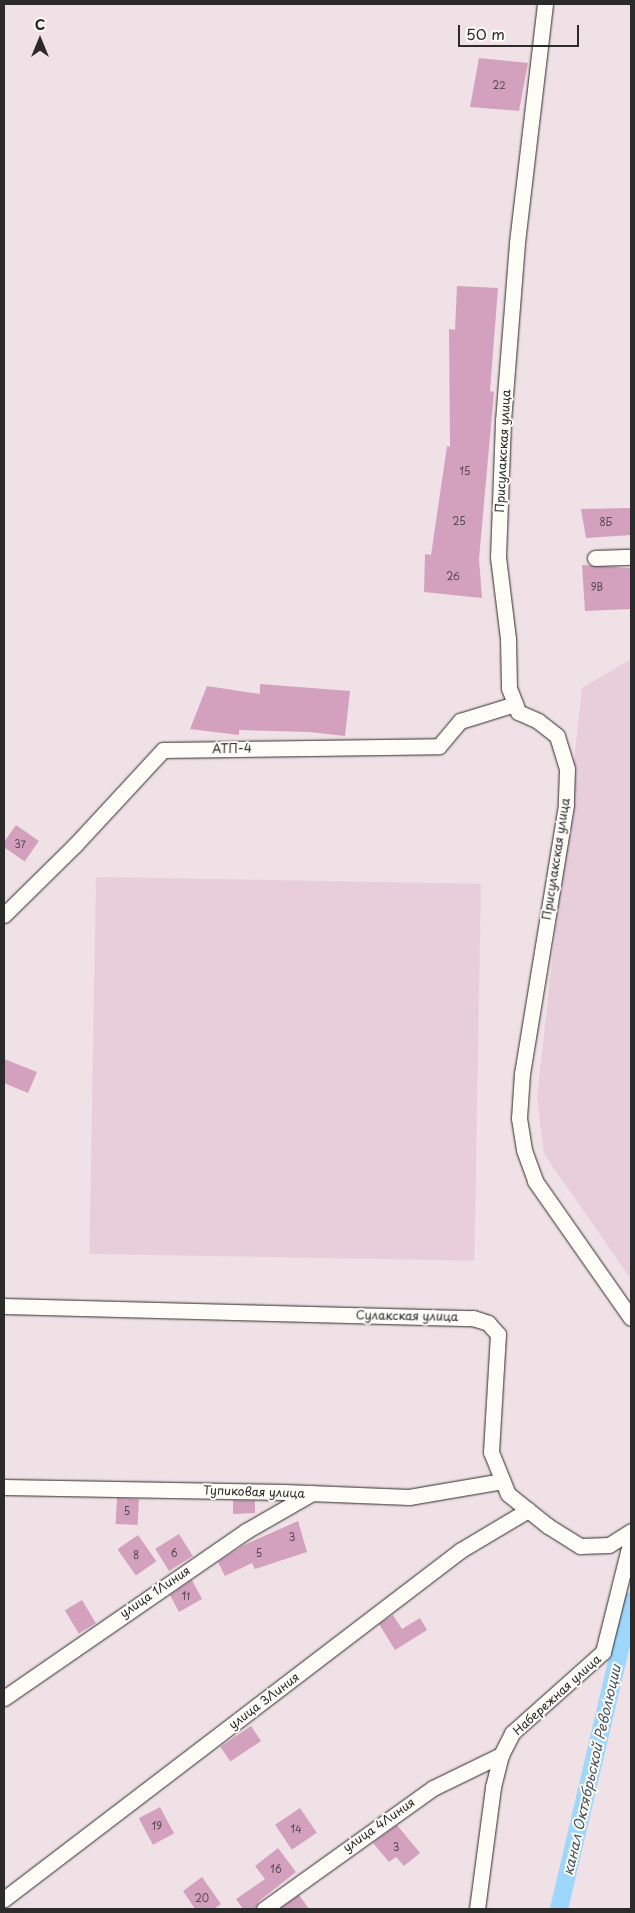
<!DOCTYPE html>
<meta charset="utf-8">
<style>
body{margin:0}
#map{position:relative;width:635px;height:1913px;overflow:hidden;background:#f0e1e6;font-family:"Playpen Sans",sans-serif}
div>[style]{position:absolute}
.built>*{inset:0;background:#e7ceda;transform-origin:0 0}
.canal>*{height:18px;margin:-9px;padding:0 9px;transform-origin:9px;border-radius:9px;background:#9ed7fe}
.building>*{inset:0;background:#d3a1be;transform-origin:0 0}
.roads{filter:drop-shadow(0 0 1px #2b2b2b) drop-shadow(0 0 1px #2b2b2b)}
.minor>*{height:15px;margin:-7.5px;padding:0 7.5px;transform-origin:7.5px;border-radius:7.5px;background:#fdfcf7}
span{translate:-50% -50%;white-space:nowrap;text-align:center;line-height:1.15;-webkit-text-stroke:4px #fdfcf7;paint-order:stroke}
.number-label{font-size:10px;color:#554850}
.number-label span{-webkit-text-stroke-width:0}
.street-label{font-size:12px;color:#2b2b2b}
.water-label{font-size:14px;color:#485660;font-style:italic}
.frame{position:absolute;inset:0;border:5px solid #2b2b2b;pointer-events:none}
.north{position:absolute;left:15px;top:15px;width:50px;height:50px;-webkit-text-stroke:4px #fdfcf7;paint-order:stroke;rotate:0deg;font-size:14px;font-weight:700;line-height:20px;text-align:center;color:#2b2b2b}
.north::after{content:'';display:block;margin:auto;width:18px;height:22px;background:#2b2b2b;clip-path:polygon(50% 0,100% 100%,50% 72%,0 100%)}
.scale{position:absolute;left:458px;top:25px;width:121px;height:22px;box-sizing:border-box;border:2px solid #2b2b2b;border-top:0;padding-left:6px;font-size:15px;line-height:18px;white-space:nowrap;color:#2b2b2b;-webkit-text-stroke:4px #fdfcf7;paint-order:stroke}
</style>
<div id="map">
<div class="built">
<i style="clip-path:polygon(631px 659px,631px 1279px,544px 1154px,537px 1098px,582px 688px)"></i>
<i style="left:96px;top:877px;width:385px;height:377px;rotate:1deg"></i>
</div>
<div class="canal">
<i style="left:559px;top:1909px;width:316px;rotate:-76.8deg"></i>
</div>
<div class="building">
<i style="clip-path:polygon(479px 58px,528px 63px,519px 111px,470px 107px)"></i>
<i style="clip-path:polygon(457px 286px,498px 288px,490px 391px,494px 392px,479px 559px,482px 598px,424px 592px,425px 554px,431px 555px,447px 446px,450px 447px,449px 329px,455px 330px)"></i>
<i style="clip-path:polygon(631px 508px,631px 535px,586px 538px,581px 509px)"></i>
<i style="clip-path:polygon(582px 565px,631px 568px,631px 609px,585px 611px)"></i>
<i style="clip-path:polygon(260px 684px,350px 691px,345px 736px,310px 732px,239px 730px,239px 735px,190px 729px,207px 686px,260px 694px)"></i>
<i style="left:16px;top:825px;width:28px;height:25px;rotate:35deg"></i>
<i style="clip-path:polygon(4px 1059px,37px 1072px,28px 1093px,4px 1083px)"></i>
<i style="left:117px;top:1498px;width:22px;height:26px;rotate:3deg"></i>
<i style="clip-path:polygon(233px 1500px,255px 1501px,255px 1513px,233px 1514px)"></i>
<i style="clip-path:polygon(298px 1521px,307px 1552px,255px 1569px,252px 1563px,225px 1576px,218px 1562px,244px 1545px)"></i>
<i style="left:179px;top:1534px;width:26px;height:28px;rotate:58deg"></i>
<i style="left:138px;top:1535px;width:32px;height:25px;rotate:55deg"></i>
<i style="clip-path:polygon(192px 1580px,202px 1599px,179px 1612px,170px 1595px)"></i>
<i style="left:82px;top:1600px;width:27px;height:20px;rotate:59deg"></i>
<i style="clip-path:polygon(393px 1615px,402px 1629px,420px 1618px,427px 1630px,395px 1650px,379px 1624px)"></i>
<i style="left:251px;top:1726px;width:18px;height:37px;rotate:56deg"></i>
<i style="left:160px;top:1807px;width:30px;height:24px;rotate:62deg"></i>
<i style="left:300px;top:1808px;width:30px;height:30px;rotate:56deg"></i>
<i style="clip-path:polygon(397px 1825px,420px 1853px,404px 1866px,396px 1857px,389px 1862px,373px 1843px)"></i>
<i style="clip-path:polygon(278px 1848px,296px 1872px,259px 1901px,255px 1909px,243px 1909px,236px 1899px,265px 1879px,255px 1866px)"></i>
<i style="clip-path:polygon(202px 1877px,221px 1904px,214px 1909px,195px 1909px,183px 1891px)"></i>
<i style="clip-path:polygon(299px 1895px,309px 1909px,280px 1909px)"></i>
</div>
<div class="roads">
<div class="minor">
<i style="left:545px;top:4px;width:241px;rotate:96.7deg"></i>
<i style="left:517px;top:243px;width:179px;rotate:94.5deg"></i>
<i style="left:503px;top:421px;width:136px;rotate:92.1deg"></i>
<i style="left:498px;top:557px;width:83px;rotate:83deg"></i>
<i style="left:508px;top:639px;width:49px;rotate:88.8deg"></i>
<i style="left:509px;top:688px;width:26px;rotate:69deg"></i>
<i style="left:518px;top:712px;width:22px;rotate:24deg"></i>
<i style="left:538px;top:721px;width:24px;rotate:38deg"></i>
<i style="left:557px;top:736px;width:34px;rotate:73deg"></i>
<i style="left:567px;top:769px;width:36px;rotate:92deg"></i>
<i style="left:566px;top:805px;width:272px;rotate:99.3deg"></i>
<i style="left:522px;top:1073px;width:45px;rotate:93.8deg"></i>
<i style="left:519px;top:1118px;width:32px;rotate:81deg"></i>
<i style="left:524px;top:1150px;width:33px;rotate:70deg"></i>
<i style="left:535px;top:1181px;width:167px;rotate:55deg"></i>
<i style="left:595px;top:558px;width:36px;rotate:-2deg"></i>
<i style="left:4px;top:915px;width:100px;rotate:-44.6deg"></i>
<i style="left:75px;top:845px;width:129px;rotate:-47.2deg"></i>
<i style="left:163px;top:750px;width:276px;rotate:-0.8deg"></i>
<i style="left:439px;top:746px;width:33px;rotate:-50deg"></i>
<i style="left:460px;top:721px;width:58px;rotate:-17.2deg"></i>
<i style="left:4px;top:1306px;width:469px;rotate:1.5deg"></i>
<i style="left:473px;top:1318px;width:16px;rotate:18deg"></i>
<i style="left:488px;top:1323px;width:15px;rotate:48deg"></i>
<i style="left:498px;top:1334px;width:118px;rotate:93.4deg"></i>
<i style="left:491px;top:1452px;width:45px;rotate:68deg"></i>
<i style="left:508px;top:1494px;width:51px;rotate:38.7deg"></i>
<i style="left:548px;top:1526px;width:38px;rotate:32deg"></i>
<i style="left:580px;top:1546px;width:29px;rotate:-2deg"></i>
<i style="left:609px;top:1545px;width:26px;rotate:-32deg"></i>
<i style="left:4px;top:1487px;width:280px;rotate:1deg"></i>
<i style="left:284px;top:1492px;width:125px;rotate:2.3deg"></i>
<i style="left:409px;top:1497px;width:95px;rotate:-9.7deg"></i>
<i style="left:4px;top:1698px;width:294px;rotate:-34.6deg"></i>
<i style="left:246px;top:1531px;width:76px;rotate:-29.9deg"></i>
<i style="left:4px;top:1899px;width:575px;rotate:-37.37deg"></i>
<i style="left:461px;top:1550px;width:78px;rotate:-30.8deg"></i>
<i style="left:264px;top:1909px;width:208px;rotate:-35.6deg"></i>
<i style="left:433px;top:1788px;width:76px;rotate:-25.9deg"></i>
<i style="left:477px;top:1909px;width:123px;rotate:-82.5deg"></i>
<i style="left:493px;top:1787px;width:33px;rotate:-76deg"></i>
<i style="left:501px;top:1755px;width:25px;rotate:-63deg"></i>
<i style="left:512px;top:1733px;width:122px;rotate:-41.7deg"></i>
<i style="left:603px;top:1652px;width:115px;rotate:-76deg"></i>
</div>
</div>
<div class="number-label">
<span style="left:499px;top:85px">22</span>
<span style="left:465px;top:471px">15</span>
<span style="left:459px;top:521px">25</span>
<span style="left:606px;top:522px">8Б</span>
<span style="left:453px;top:576px">26</span>
<span style="left:597px;top:587px">9В</span>
<span style="left:20px;top:844px">37</span>
<span style="left:127px;top:1511px">5</span>
<span style="left:292px;top:1537px">3</span>
<span style="left:174px;top:1553px">6</span>
<span style="left:259px;top:1553px">5</span>
<span style="left:136px;top:1555px">8</span>
<span style="left:186px;top:1596px">11</span>
<span style="left:157px;top:1826px">19</span>
<span style="left:296px;top:1829px">14</span>
<span style="left:396px;top:1847px">3</span>
<span style="left:276px;top:1869px">16</span>
<span style="left:202px;top:1898px">20</span>
</div>
<div class="street-label">
<span style="left:503px;top:451px;rotate:-87deg">Присулакская улица</span>
<span style="left:232px;top:749px;rotate:-1deg">АТП-4</span>
<span style="left:556px;top:859px;rotate:-81deg">Присулакская улица</span>
<span style="left:407px;top:1316px;rotate:1deg">Сулакская улица</span>
<span style="left:254px;top:1492px;rotate:2deg">Тупиковая улица</span>
<span style="left:155px;top:1592px;rotate:-34deg">улица 1Линия</span>
<span style="left:557px;top:1695px;rotate:-42deg">Набережная улица</span>
<span style="left:264px;top:1701px;rotate:-37deg">улица 3Линия</span>
<span style="left:379px;top:1825px;rotate:-35deg">улица 4Линия</span>
</div>
<div class="water-label">
<span style="left:592px;top:1770px;rotate:-77deg">канал Октябрьской Революции</span>
</div>
<div class="frame"></div>
<div class="north">С</div>
<div class="scale">50 m</div>
</div>
